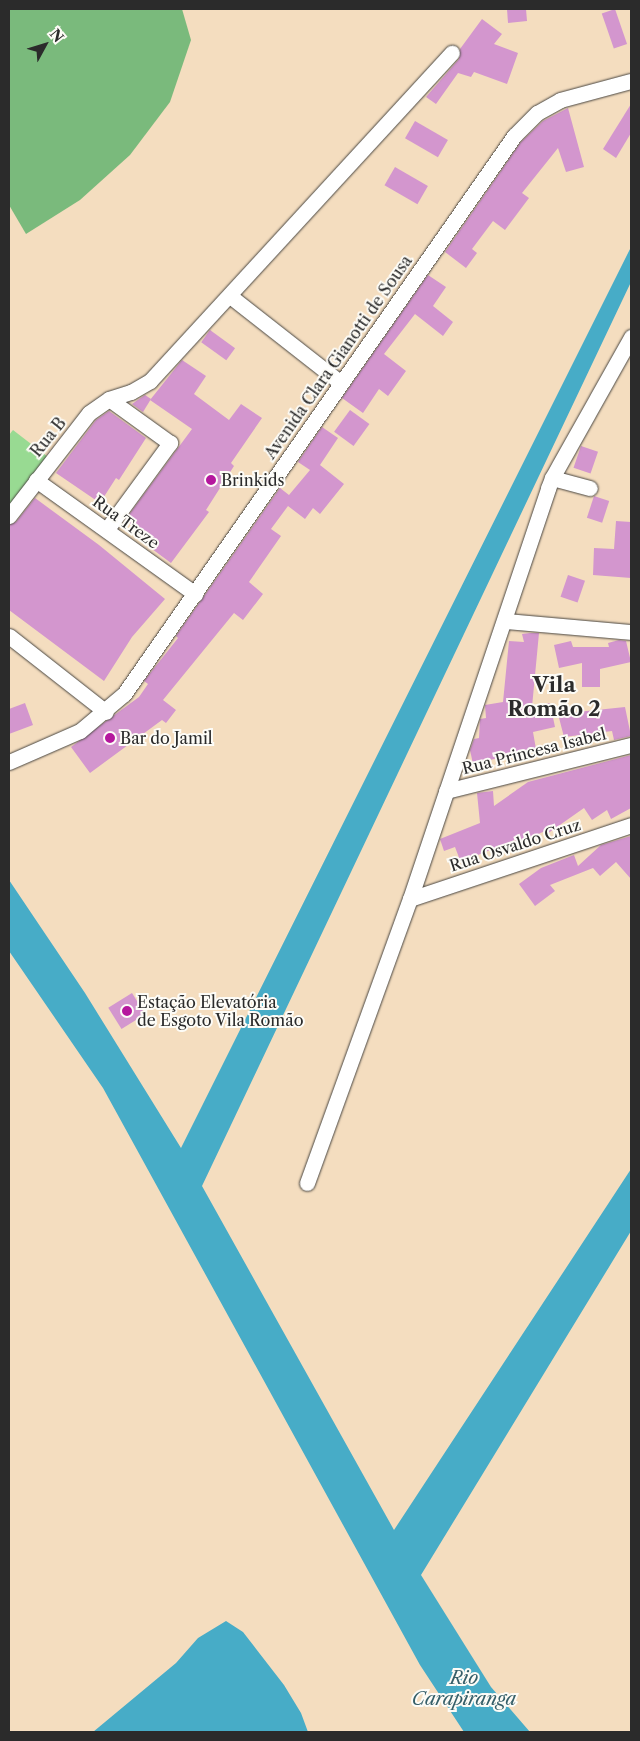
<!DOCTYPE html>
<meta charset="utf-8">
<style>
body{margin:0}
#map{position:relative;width:640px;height:1741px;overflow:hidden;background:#f4ddbf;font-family:"Libre Caslon Text",serif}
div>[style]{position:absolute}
.green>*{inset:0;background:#98da92}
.forest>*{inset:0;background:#7aba7c}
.water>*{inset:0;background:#47acc7}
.building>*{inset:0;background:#d396ce;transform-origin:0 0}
.roads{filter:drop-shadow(0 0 1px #494641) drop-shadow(0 0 1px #494641)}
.street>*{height:15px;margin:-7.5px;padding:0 7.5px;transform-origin:7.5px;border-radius:7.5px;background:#fff}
.dots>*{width:14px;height:14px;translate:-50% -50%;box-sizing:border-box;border:2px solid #fdfcf7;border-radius:50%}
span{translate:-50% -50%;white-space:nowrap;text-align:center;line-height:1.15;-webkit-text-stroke:4px #fdfcf7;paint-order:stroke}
.street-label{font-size:16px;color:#2b2b2b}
.poi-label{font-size:16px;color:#2b2b2b}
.left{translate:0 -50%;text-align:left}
.water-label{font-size:18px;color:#365f69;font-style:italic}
.district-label{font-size:21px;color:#2b2b2b;font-weight:700}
.frame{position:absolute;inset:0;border:10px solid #2b2b2b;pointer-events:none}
.north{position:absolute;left:20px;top:20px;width:50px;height:50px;-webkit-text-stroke:4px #fdfcf7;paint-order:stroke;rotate:51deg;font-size:14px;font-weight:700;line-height:20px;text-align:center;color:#2b2b2b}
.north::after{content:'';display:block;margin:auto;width:18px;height:22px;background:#2b2b2b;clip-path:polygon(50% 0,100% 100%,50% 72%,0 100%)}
</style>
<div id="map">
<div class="green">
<i style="clip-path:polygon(13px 430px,48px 457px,9px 507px,9px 435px)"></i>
</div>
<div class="forest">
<i style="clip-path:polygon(9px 9px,182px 9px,191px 40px,170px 102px,130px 155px,80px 200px,26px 234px,9px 205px)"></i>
</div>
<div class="water">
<i style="clip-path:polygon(631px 247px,631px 282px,202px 1186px,394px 1530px,631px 1169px,631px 1231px,421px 1575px,491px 1687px,530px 1732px,464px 1732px,420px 1665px,103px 1088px,9px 951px,9px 880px,85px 993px,181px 1148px)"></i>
<i style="clip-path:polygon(226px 1621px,243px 1632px,284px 1685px,301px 1713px,308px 1732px,93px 1732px,176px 1663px,198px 1638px)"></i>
</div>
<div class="building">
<i style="clip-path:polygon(507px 9px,526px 9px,527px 21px,508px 23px)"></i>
<i style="left:615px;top:9px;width:37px;height:14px;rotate:71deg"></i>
<i style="clip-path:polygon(482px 19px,502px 34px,494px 44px,518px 53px,507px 84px,474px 72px,471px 77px,458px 73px,436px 104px,426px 97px,459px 59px,460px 49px)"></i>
<i style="clip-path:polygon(631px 104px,631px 133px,616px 158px,603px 149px)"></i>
<i style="clip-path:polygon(568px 108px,584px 167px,566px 172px,558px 148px,522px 193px,529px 198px,505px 230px,493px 221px,472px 249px,477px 253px,466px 268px,445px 252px,521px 142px,543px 121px)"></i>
<i style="left:415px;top:121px;width:38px;height:20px;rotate:30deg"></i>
<i style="left:395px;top:167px;width:38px;height:21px;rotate:30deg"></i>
<i style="clip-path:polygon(428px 275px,446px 287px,433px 306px,453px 322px,443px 336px,415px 314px,384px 354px,406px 371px,388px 396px,379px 389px,363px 413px,342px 398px)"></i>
<i style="left:210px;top:330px;width:31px;height:15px;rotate:36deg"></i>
<i style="clip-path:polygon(182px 360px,206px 376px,194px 394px,229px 420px,241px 404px,262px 418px,231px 463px,234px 466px,206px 510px,209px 512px,171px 563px,148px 546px,153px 540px,125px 520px,192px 429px,150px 400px)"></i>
<i style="clip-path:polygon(145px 395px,151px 399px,143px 412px,132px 404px)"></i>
<i style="left:350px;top:410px;width:24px;height:27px;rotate:36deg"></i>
<i style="clip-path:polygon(109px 411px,146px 438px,119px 480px,116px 478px,100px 503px,56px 473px,96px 420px)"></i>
<i style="clip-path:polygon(322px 427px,338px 438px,320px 465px,344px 484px,320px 514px,313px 508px,305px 519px,288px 506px,271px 529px,281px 536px,249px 582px,263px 594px,243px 620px,234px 613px,163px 700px,176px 710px,166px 723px,162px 720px,90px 773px,71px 747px,139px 697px,148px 684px,144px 681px,178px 638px,176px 636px,280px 488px,289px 495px,310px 470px,298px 462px)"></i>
<i style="left:581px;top:446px;width:18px;height:23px;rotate:19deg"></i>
<i style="left:594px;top:496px;width:16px;height:23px;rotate:18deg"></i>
<i style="clip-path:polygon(35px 498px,99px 545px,165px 599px,132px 637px,104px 681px,9px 610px,9px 525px,16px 522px)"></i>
<i style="clip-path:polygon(616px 521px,631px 522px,631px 578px,593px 575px,594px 548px,614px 549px)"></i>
<i style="left:568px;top:575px;width:18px;height:23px;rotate:19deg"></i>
<i style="clip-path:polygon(530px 633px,539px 633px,532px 707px,550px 703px,555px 727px,533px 732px,536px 749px,473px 764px,470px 750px,474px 739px,479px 738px,480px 719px,486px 718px,485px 705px,503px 702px,509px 641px,524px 642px,522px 634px)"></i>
<i style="clip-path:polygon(619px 640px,626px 641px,631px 662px,600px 669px,600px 687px,582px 687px,582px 663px,559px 668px,554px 645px,571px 641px,573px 647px,609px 647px,608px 643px)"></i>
<i style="clip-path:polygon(25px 703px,33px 725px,9px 734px,9px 709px)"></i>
<i style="clip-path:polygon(625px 707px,631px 736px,614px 740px,612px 731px,564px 737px,558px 714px)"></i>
<i style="clip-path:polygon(631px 755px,631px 808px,611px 819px,607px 810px,592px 820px,584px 808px,547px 834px,545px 831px,518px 843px,515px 840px,473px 857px,475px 863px,463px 868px,455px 847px,444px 851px,440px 839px,480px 823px,477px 793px,493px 791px,494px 806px,528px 782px)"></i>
<i style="clip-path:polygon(631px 836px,631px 879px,616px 862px,600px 876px,593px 868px,550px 885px,555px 891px,535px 906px,519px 884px,541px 868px,574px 855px,578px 866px,601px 845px)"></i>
<i style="left:132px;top:993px;width:25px;height:28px;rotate:58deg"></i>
</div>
<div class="roads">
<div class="street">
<i style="left:230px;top:296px;width:141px;rotate:38.1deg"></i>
<i style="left:552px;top:478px;width:162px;rotate:-60.7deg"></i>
<i style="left:36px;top:480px;width:196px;rotate:35.6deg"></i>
<i style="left:9px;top:516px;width:130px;rotate:-52.2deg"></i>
<i style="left:89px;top:413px;width:24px;rotate:-35deg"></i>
<i style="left:109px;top:399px;width:23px;rotate:-18deg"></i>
<i style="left:131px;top:392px;width:22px;rotate:-30deg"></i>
<i style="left:150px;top:381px;width:446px;rotate:-47.4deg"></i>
<i style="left:107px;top:529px;width:107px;rotate:-53.8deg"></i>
<i style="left:170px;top:443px;width:75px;rotate:-144.2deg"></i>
<i style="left:505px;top:621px;width:126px;rotate:5deg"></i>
<i style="left:9px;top:636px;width:123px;rotate:38.1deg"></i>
<i style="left:9px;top:762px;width:77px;rotate:-23.6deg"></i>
<i style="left:80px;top:731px;width:57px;rotate:-40.1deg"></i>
<i style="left:124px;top:694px;width:681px;rotate:-55.05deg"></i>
<i style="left:514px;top:136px;width:33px;rotate:-45deg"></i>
<i style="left:537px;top:113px;width:26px;rotate:-29deg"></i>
<i style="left:560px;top:100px;width:73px;rotate:-15deg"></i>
<i style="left:446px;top:791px;width:191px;rotate:-14deg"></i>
<i style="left:410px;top:899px;width:233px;rotate:-18.5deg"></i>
<i style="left:307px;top:1183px;width:302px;rotate:-70.1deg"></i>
<i style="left:410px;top:899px;width:434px;rotate:-71.4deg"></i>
<i style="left:548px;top:488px;width:11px;rotate:-68deg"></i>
<i style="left:552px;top:478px;width:39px;rotate:15deg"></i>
</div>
</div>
<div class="dots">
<i style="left:211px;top:480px;background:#b5179e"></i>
<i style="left:110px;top:738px;background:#b5179e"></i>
<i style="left:127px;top:1011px;background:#b5179e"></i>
</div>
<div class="street-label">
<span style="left:338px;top:357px;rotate:-55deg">Avenida Clara Gianotti de Sousa</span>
<span style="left:48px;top:437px;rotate:-51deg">Rua B</span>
<span style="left:126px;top:522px;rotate:36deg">Rua Treze</span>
<span style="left:534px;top:751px;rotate:-14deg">Rua Princesa Isabel</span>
<span style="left:515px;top:845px;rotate:-18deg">Rua Osvaldo Cruz</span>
</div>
<div class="poi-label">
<span class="left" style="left:221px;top:480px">Brinkids</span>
<span class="left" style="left:120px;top:738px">Bar do Jamil</span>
<span class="left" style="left:137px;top:1011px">Estação Elevatória<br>de Esgoto Vila Romão</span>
</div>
<div class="water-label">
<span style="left:464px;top:1689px">Rio<br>Carapiranga</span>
</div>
<div class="district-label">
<span style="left:554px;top:697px">Vila<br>Romão 2</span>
</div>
<div class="frame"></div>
<div class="north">N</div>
</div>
